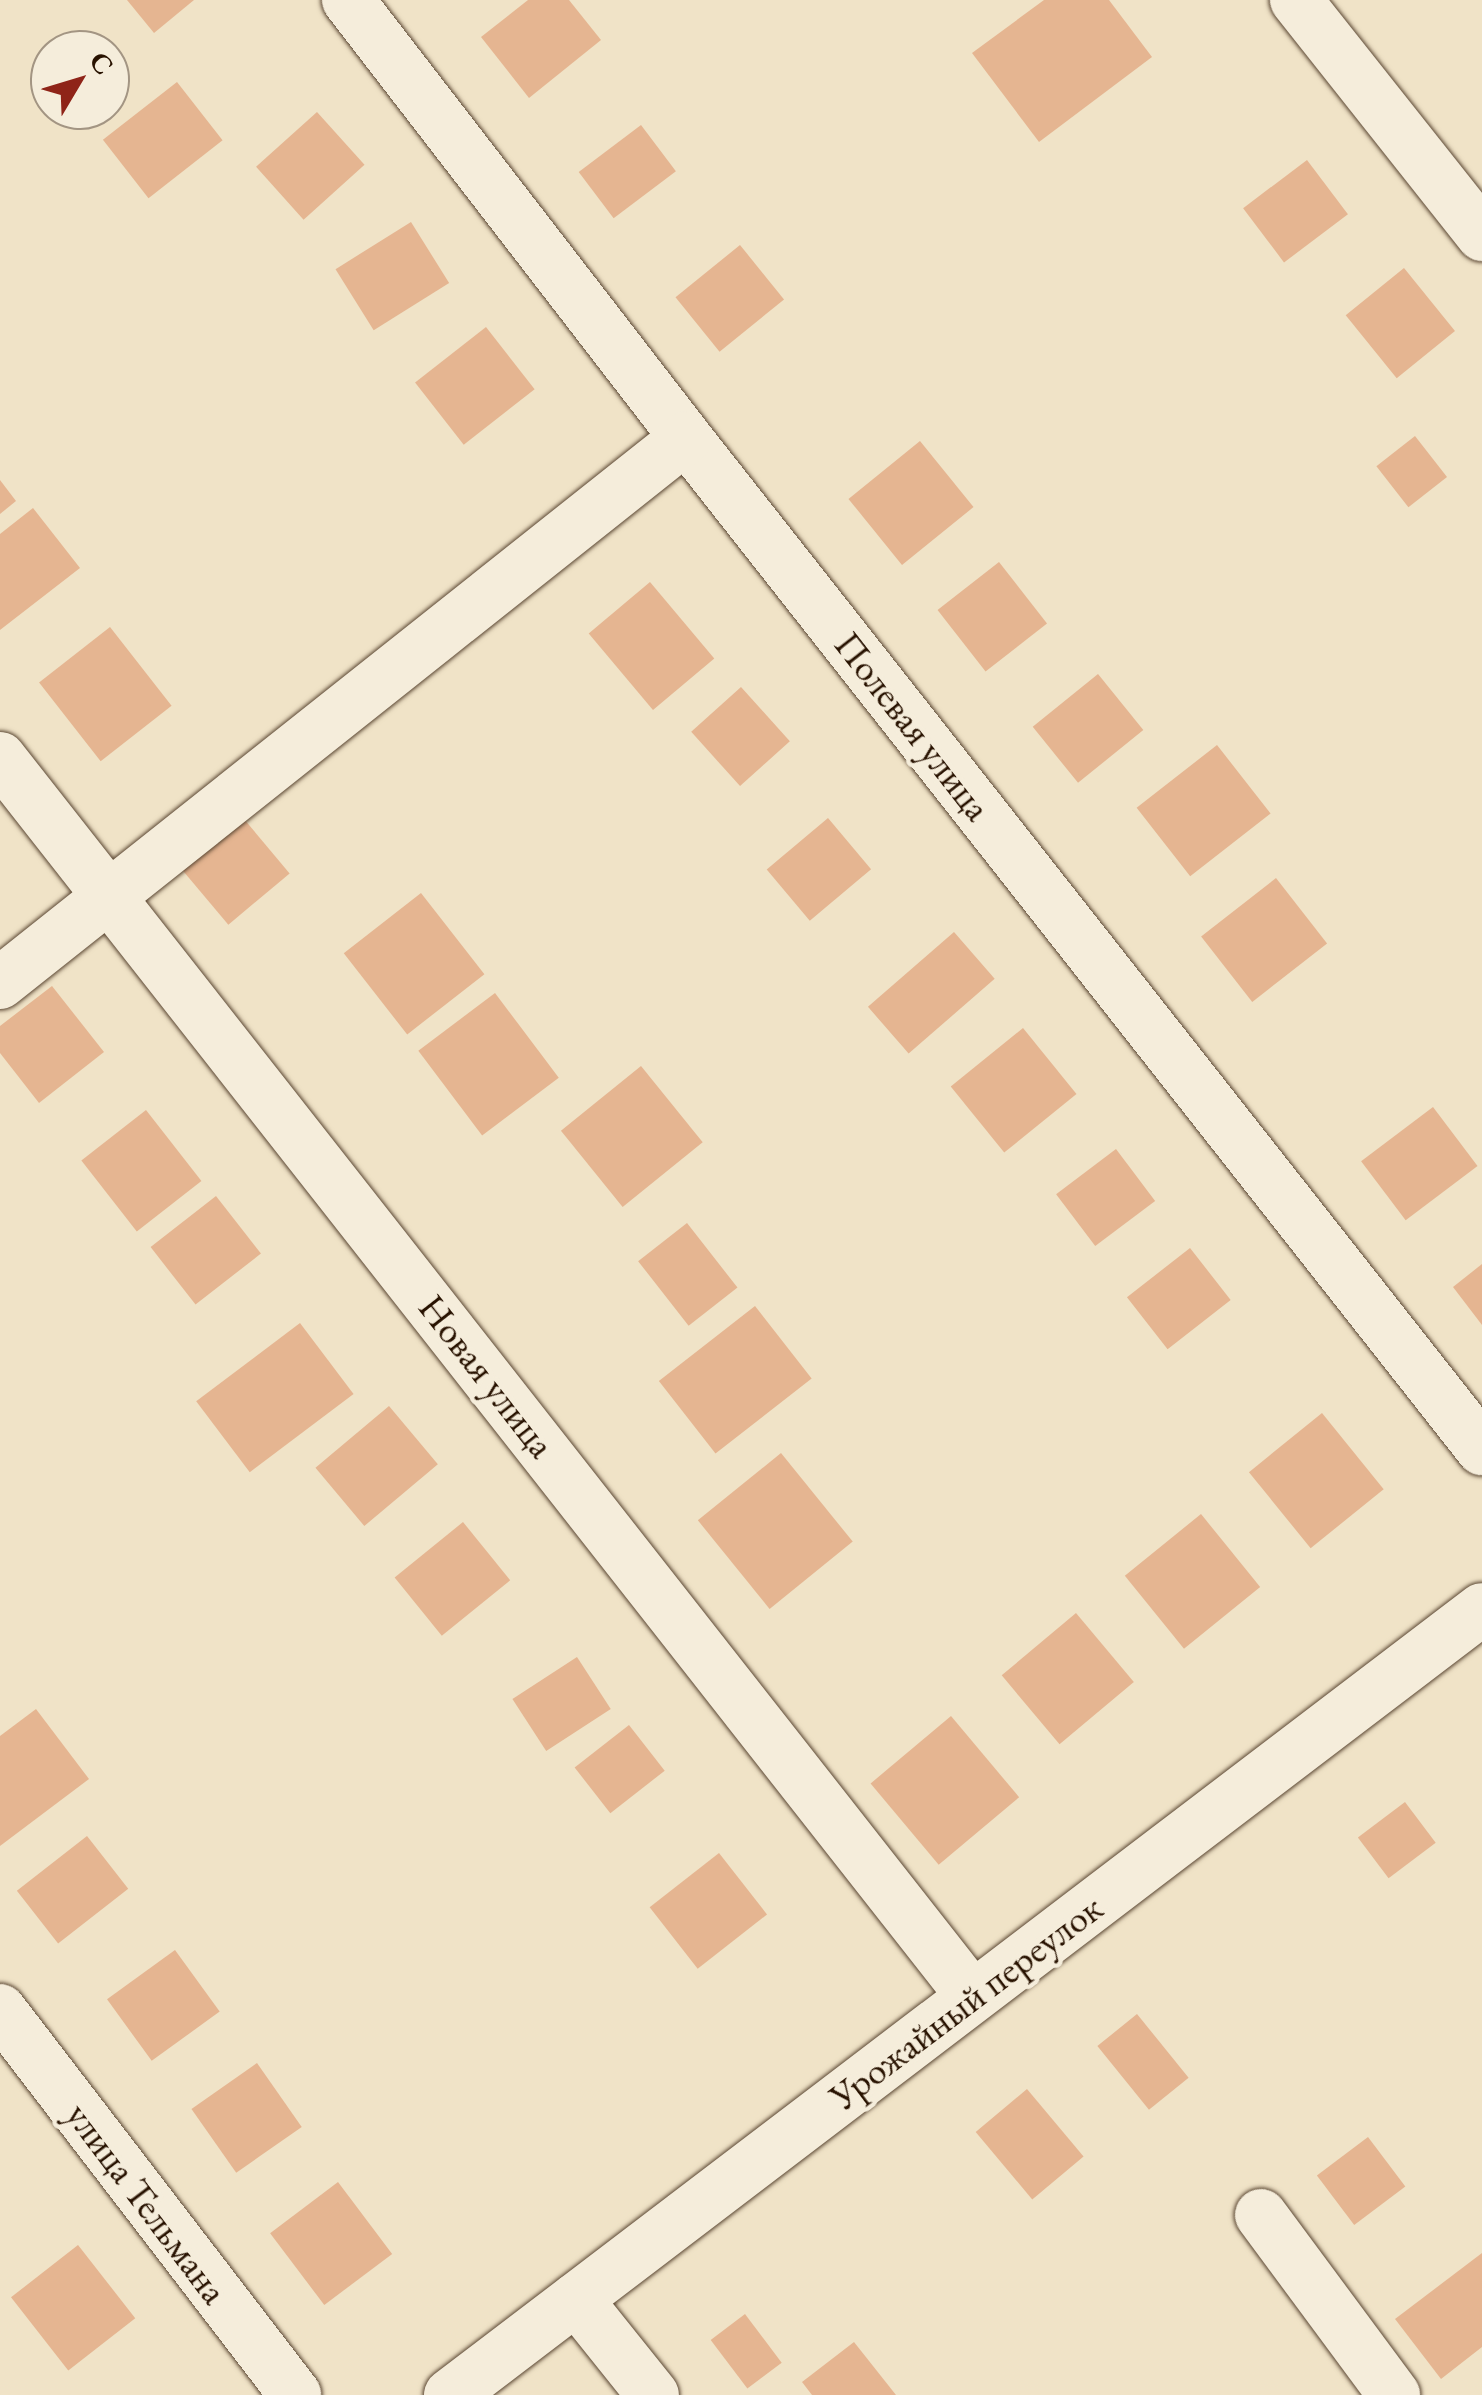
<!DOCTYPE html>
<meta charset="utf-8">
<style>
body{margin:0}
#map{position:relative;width:1482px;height:2395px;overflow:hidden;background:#f0e3c7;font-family:"EB Garamond",serif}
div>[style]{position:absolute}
.building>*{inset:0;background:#e5b591;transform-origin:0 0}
.roads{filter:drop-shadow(0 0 2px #5a4632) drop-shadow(0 0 2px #5a4632)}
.minor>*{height:52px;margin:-26px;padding:0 26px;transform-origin:26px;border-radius:26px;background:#f5eddb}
span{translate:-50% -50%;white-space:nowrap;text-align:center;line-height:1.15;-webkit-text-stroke:9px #f5eddb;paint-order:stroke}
.street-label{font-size:38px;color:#281200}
.north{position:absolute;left:30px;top:30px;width:100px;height:100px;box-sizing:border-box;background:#f5eddb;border:2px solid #a39583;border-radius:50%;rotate:52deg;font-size:28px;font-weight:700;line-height:40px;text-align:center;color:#281200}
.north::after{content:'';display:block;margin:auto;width:35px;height:45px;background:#8f2418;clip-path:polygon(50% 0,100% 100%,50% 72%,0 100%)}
</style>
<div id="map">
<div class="building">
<i style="clip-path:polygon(127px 0,194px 0,154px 33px)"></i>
<i style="clip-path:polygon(528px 0,569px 0,601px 40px,529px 98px,481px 37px)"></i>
<i style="clip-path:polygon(1044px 0,1109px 0,1152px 57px,1039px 142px,972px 53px)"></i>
<i style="left:177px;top:82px;width:74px;height:94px;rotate:52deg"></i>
<i style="left:317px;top:112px;width:71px;height:82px;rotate:48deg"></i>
<i style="left:641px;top:125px;width:58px;height:78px;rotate:53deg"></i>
<i style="left:1307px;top:160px;width:68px;height:80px;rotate:53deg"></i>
<i style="left:411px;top:222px;width:72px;height:89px;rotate:58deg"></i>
<i style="left:740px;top:245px;width:70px;height:83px;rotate:51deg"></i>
<i style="left:1404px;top:268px;width:81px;height:75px;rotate:51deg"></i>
<i style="left:486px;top:327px;width:79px;height:90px;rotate:52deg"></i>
<i style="left:1415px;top:436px;width:52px;height:49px;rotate:52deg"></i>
<i style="left:920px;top:441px;width:85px;height:92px;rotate:51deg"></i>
<i style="clip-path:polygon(0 480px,16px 501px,0 514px)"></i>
<i style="clip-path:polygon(33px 508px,80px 568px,0 630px,0 534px)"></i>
<i style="left:999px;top:562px;width:78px;height:78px;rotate:52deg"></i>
<i style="left:650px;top:582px;width:100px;height:80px;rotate:50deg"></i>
<i style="left:110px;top:627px;width:100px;height:90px;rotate:52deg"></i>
<i style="left:1098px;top:674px;width:72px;height:84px;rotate:51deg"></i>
<i style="left:741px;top:687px;width:73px;height:67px;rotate:48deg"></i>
<i style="left:1217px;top:745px;width:87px;height:102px;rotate:52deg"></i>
<i style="left:828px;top:818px;width:67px;height:80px;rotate:50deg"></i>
<i style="left:244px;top:819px;width:71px;height:80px;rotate:50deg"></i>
<i style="left:1276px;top:878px;width:83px;height:95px;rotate:52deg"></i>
<i style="left:421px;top:893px;width:103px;height:98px;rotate:52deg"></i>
<i style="left:954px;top:932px;width:62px;height:114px;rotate:49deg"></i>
<i style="clip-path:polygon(52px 986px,104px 1052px,39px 1103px,0 1053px,0 1026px)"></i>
<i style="left:495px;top:993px;width:106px;height:96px;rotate:53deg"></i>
<i style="left:1023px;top:1028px;width:85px;height:93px;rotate:51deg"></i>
<i style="left:641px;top:1066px;width:98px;height:103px;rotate:51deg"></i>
<i style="left:1433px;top:1107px;width:74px;height:90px;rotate:53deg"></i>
<i style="left:146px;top:1110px;width:90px;height:82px;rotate:52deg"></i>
<i style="left:1116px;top:1149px;width:65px;height:75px;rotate:53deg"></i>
<i style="left:216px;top:1196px;width:73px;height:83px;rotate:52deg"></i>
<i style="left:687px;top:1223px;width:82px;height:62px;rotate:52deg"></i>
<i style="left:1190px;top:1248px;width:66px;height:80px;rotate:52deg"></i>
<i style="clip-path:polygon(1482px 1264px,1482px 1325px,1453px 1287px)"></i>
<i style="left:755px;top:1306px;width:92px;height:122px;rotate:52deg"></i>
<i style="left:300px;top:1323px;width:89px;height:130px;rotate:53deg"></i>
<i style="left:389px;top:1406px;width:76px;height:96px;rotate:50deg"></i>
<i style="left:1322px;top:1413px;width:98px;height:94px;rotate:51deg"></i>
<i style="left:781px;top:1453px;width:114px;height:107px;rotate:51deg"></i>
<i style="left:1201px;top:1514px;width:94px;height:98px;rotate:51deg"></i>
<i style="left:463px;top:1522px;width:75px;height:88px;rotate:51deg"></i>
<i style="left:1076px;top:1613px;width:90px;height:97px;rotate:50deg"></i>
<i style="left:577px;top:1657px;width:62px;height:77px;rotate:57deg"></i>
<i style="clip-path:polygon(36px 1709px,89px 1779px,0 1846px,0 1736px)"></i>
<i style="left:951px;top:1716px;width:106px;height:105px;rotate:50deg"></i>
<i style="left:629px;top:1725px;width:58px;height:69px;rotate:52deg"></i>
<i style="left:1405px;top:1802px;width:51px;height:59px;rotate:53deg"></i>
<i style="left:87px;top:1836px;width:67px;height:89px;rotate:52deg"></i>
<i style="left:719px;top:1853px;width:78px;height:88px;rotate:52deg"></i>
<i style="left:175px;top:1950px;width:76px;height:84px;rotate:54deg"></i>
<i style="left:1137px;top:2014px;width:82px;height:51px;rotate:51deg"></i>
<i style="left:257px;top:2063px;width:78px;height:80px;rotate:55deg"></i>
<i style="left:1027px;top:2089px;width:88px;height:67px;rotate:50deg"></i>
<i style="left:1368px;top:2137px;width:62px;height:64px;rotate:53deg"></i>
<i style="left:338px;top:2182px;width:90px;height:85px;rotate:53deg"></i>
<i style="left:78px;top:2245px;width:93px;height:85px;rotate:52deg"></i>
<i style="clip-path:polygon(1482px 2253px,1482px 2347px,1441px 2379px,1395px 2319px)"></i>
<i style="left:745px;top:2314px;width:61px;height:43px;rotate:53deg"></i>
<i style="clip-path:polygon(854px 2342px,896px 2395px,812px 2395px,802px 2382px)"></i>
</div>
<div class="roads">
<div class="minor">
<i style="left:348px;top:0;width:553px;rotate:52.34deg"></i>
<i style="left:686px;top:438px;width:1287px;rotate:51.79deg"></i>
<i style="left:1296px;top:0;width:300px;rotate:51.6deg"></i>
<i style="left:0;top:758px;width:1574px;rotate:51.86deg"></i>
<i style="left:0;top:983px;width:876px;rotate:-38.47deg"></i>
<i style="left:0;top:2010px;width:485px;rotate:52.5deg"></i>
<i style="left:1261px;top:2215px;width:224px;rotate:53.5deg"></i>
<i style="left:576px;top:2299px;width:123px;rotate:51.3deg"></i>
<i style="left:450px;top:2395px;width:1297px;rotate:-37.29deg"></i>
</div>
</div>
<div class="street-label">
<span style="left:913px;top:726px;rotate:52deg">Полевая улица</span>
<span style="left:487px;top:1376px;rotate:52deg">Новая улица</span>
<span style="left:966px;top:2002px;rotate:-37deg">Урожайный переулок</span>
<span style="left:147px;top:2203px;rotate:53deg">улица Тельмана</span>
</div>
<div class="north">С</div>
</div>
